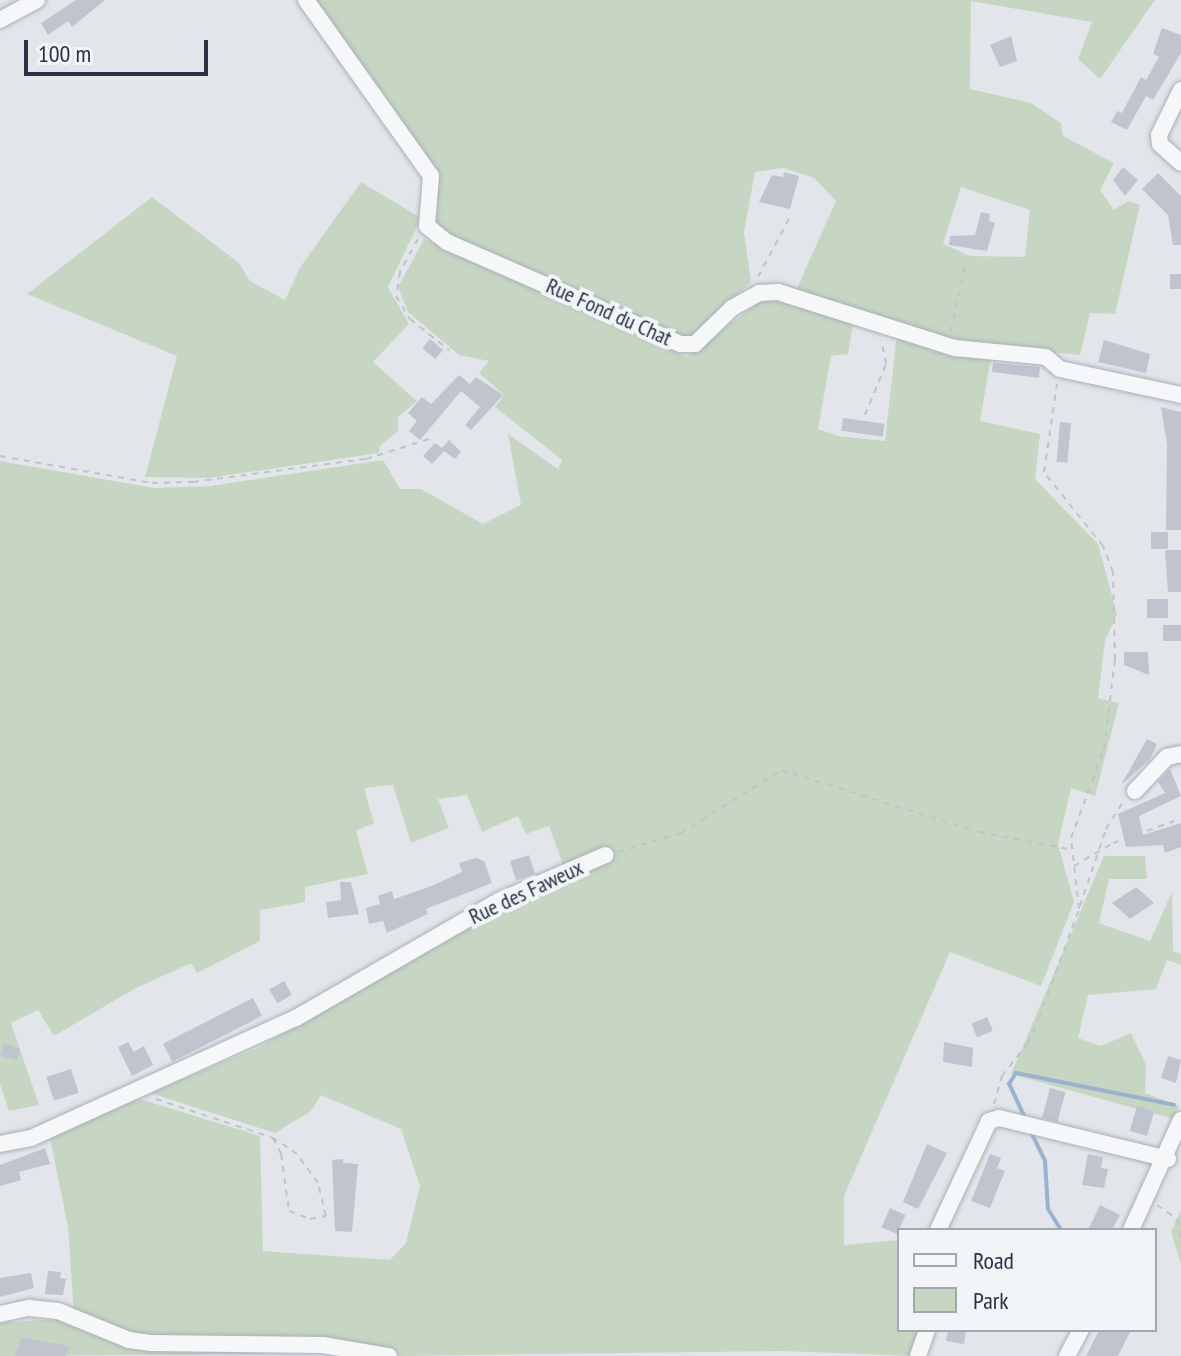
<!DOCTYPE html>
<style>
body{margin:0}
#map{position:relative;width:1181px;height:1356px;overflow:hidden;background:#e2e6eb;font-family:"PT Sans Narrow",sans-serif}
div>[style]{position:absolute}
.green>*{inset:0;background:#c7d6c3}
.stream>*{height:4px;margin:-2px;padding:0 2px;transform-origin:2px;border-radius:2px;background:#9bb2ce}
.building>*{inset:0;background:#bfc4cf;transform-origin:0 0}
.path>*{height:2px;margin-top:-1px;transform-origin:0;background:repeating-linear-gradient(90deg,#c0c4ca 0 6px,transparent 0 12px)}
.roads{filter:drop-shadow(0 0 2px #aab0b9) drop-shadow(0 0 2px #aab0b9)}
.minor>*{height:16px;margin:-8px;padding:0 8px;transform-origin:8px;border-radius:8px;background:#f5f7f9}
span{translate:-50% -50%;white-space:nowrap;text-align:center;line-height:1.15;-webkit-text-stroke:8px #f2f5f8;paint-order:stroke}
.street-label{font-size:22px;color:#293245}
.legend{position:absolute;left:897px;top:1228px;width:260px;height:104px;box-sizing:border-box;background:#f2f5f8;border:2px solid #a2a7b0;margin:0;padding:10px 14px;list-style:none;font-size:24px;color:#293245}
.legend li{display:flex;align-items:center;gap:16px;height:40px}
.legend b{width:40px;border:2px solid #a2a7b0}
.scale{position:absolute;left:24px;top:40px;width:184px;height:36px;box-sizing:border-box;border:4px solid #293245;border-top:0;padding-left:10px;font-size:24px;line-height:28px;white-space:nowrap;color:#293245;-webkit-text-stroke:6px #f2f5f8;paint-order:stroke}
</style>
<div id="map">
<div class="green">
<i style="clip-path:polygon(evenodd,315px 0,1155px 0,1100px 79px,1078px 59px,1092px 22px,971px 1px,970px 89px,1031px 103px,1061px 123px,1063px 136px,1114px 163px,1100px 190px,1114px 210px,1128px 201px,1140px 205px,1115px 314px,1090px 313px,1080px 355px,957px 344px,794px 295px,836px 201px,814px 178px,783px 168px,755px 172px,744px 232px,751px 282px,692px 337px,672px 336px,467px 245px,436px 225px,434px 168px,315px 0,961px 187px,1030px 210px,1025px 257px,970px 256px,943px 244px,961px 187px)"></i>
<i style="clip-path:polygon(361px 182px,421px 218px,388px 287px,409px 324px,373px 362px,417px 401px,398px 417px,398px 431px,380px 446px,379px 453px,209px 478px,145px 477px,177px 356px,27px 294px,152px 197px,239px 263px,250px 281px,285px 300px,301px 266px)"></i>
<i style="clip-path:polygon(424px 239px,579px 302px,686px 357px,763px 299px,795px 302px,853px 324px,848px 354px,831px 356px,818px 429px,838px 436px,885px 441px,897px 333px,991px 357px,980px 421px,1040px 434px,1035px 479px,1098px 544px,1117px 614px,1105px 641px,1098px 698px,1119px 703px,1095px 796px,1071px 788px,1058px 844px,1074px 902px,1041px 986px,950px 952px,844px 1196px,844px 1245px,899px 1240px,899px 1330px,921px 1330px,912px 1356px,782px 1351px,401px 1356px,322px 1341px,135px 1336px,74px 1313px,68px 1227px,49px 1133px,140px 1099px,260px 1136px,263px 1251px,390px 1260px,406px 1243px,420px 1186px,401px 1129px,321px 1095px,311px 1111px,275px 1133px,150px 1093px,262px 1046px,464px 923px,567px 876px,549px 826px,526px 834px,518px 816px,482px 832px,467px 795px,438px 799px,449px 828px,411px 843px,393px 785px,364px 788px,374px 823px,356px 831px,368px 874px,305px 887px,305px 902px,260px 910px,260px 941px,197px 973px,191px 963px,136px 988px,54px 1036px,38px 1010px,11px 1023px,39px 1105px,9px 1111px,0 1084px,0 461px,154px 488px,210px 486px,383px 460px,400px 489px,421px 489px,483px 524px,521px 505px,508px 434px,558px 469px,562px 460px,495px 407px,504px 395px,479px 373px,489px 361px,459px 355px,408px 312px,398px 287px)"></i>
<i style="clip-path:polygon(1104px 856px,1145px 856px,1147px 879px,1109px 879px,1099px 923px,1150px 941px,1172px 892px,1173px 951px,1181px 954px,1181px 965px,1167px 960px,1156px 989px,1088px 995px,1078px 1038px,1101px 1046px,1131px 1033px,1146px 1065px,1145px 1093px,1179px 1106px,1174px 1119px,1011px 1074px)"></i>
<i style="clip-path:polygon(1181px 1211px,1181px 1265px,1171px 1231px)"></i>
<i style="clip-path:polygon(58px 1319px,133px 1349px,292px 1354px,0 1356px,0 1323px)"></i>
</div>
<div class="stream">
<i style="left:1026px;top:1120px;width:40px;rotate:-115deg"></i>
<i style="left:1009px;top:1084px;width:13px;rotate:-58deg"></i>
<i style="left:1016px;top:1073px;width:161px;rotate:11.4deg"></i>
<i style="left:1031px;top:1132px;width:32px;rotate:64deg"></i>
<i style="left:1045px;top:1161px;width:48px;rotate:86.4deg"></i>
<i style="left:1048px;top:1209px;width:25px;rotate:58deg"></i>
</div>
<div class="building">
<i style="clip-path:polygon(76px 0,105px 0,72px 27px,68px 21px,48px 35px,41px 23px)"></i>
<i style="clip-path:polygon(1162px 28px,1181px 35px,1181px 53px,1153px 100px,1146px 96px,1127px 130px,1111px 122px,1117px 111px,1122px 113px,1141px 77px,1146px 80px,1159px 57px,1153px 54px)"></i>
<i style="clip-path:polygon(1011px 36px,1017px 61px,1000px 67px,990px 45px)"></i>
<i style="clip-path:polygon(1123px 167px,1138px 180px,1125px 196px,1113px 180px)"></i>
<i style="clip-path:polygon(784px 172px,799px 176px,790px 209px,759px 202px,772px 175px,783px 177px)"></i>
<i style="clip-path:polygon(1158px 173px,1181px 196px,1181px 245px,1173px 245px,1168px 215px,1142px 189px)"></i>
<i style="clip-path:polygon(981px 212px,990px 214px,989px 221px,995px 223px,987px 251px,949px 245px,950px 236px,975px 235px)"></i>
<i style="left:1181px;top:274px;width:15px;height:11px;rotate:90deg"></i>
<i style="left:430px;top:339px;width:17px;height:12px;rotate:40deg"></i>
<i style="clip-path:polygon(1104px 340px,1150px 354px,1146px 373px,1098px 362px)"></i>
<i style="clip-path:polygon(993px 363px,1040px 367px,1039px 378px,992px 372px)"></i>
<i style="clip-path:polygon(459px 375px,470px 384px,476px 377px,503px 395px,471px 430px,465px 425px,480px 407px,461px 391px,420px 440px,409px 431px,417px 421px,408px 413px,422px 397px,431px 404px)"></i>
<i style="clip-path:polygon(1161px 407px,1181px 412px,1181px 530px,1166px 530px,1167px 444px)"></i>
<i style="left:843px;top:418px;width:42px;height:13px;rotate:8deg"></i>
<i style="left:1060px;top:422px;width:11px;height:40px;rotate:5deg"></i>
<i style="clip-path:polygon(449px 440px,461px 452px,455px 459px,444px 451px,432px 464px,423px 456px,435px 443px,442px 448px)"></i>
<i style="left:1151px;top:532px;width:17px;height:17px"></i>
<i style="clip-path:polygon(1165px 550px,1181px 550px,1181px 592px,1168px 592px)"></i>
<i style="left:1147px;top:599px;width:21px;height:19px"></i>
<i style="left:1163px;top:625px;width:18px;height:16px"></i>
<i style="clip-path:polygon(1124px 652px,1148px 652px,1149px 675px,1124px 665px)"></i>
<i style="clip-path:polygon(1147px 739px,1157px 744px,1150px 759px,1121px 785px)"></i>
<i style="clip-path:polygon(1170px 769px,1181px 796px,1139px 816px,1143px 835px,1181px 823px,1181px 847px,1165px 853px,1163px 845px,1126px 847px,1118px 814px,1165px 793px,1158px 782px)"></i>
<i style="left:529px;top:855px;width:20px;height:20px;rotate:72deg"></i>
<i style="clip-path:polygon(476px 858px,484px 861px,492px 883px,426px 909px,428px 914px,387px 933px,383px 921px,369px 924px,366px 908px,380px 904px,378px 896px,392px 891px,394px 899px,429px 887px,462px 872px,459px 863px)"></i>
<i style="clip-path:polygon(340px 882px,351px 882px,359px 914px,328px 918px,326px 902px,341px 900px)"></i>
<i style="clip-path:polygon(1136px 887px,1154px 903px,1130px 919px,1112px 903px)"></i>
<i style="left:284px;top:981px;width:16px;height:17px;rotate:60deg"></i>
<i style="left:253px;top:998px;width:20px;height:101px;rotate:63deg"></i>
<i style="left:987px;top:1017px;width:15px;height:17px;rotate:67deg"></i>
<i style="clip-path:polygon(128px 1042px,134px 1052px,144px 1046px,153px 1065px,132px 1076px,118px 1047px)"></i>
<i style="clip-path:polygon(944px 1042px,973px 1048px,972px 1067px,943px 1062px)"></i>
<i style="left:4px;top:1044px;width:17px;height:12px;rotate:17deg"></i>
<i style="clip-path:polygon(1168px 1056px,1181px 1060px,1176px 1083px,1161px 1078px)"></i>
<i style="left:71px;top:1069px;width:25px;height:26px;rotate:72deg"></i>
<i style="left:1050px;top:1088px;width:16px;height:31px;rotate:15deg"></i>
<i style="left:1137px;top:1106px;width:18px;height:26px;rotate:16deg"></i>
<i style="clip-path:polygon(927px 1144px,947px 1153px,918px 1209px,903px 1202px)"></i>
<i style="clip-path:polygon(45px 1148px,50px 1164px,19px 1172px,21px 1180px,0 1186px,0 1165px)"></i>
<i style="clip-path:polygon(990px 1154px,1001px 1158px,997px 1168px,1005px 1171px,990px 1208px,971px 1201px)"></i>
<i style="clip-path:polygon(1088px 1154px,1103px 1157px,1101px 1168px,1108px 1169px,1104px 1188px,1082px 1185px)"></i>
<i style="clip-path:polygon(343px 1159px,343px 1163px,358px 1164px,352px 1232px,335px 1231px,332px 1160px)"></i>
<i style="clip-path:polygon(1100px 1205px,1120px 1215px,1112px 1230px,1088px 1230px)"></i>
<i style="left:890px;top:1208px;width:17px;height:21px;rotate:24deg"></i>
<i style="clip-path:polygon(48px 1271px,61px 1272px,60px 1278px,66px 1279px,63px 1295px,45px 1294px)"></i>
<i style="clip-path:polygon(31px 1273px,34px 1288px,0 1297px,0 1278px)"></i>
<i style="clip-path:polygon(948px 1330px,966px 1330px,964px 1344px,946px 1341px)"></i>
<i style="clip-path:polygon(1099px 1330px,1131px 1330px,1118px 1356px,1086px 1356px)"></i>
<i style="clip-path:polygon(21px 1337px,69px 1346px,66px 1356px,15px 1356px)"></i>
</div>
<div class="path">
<i style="left:418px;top:239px;width:38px;rotate:119deg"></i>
<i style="left:400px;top:272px;width:24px;rotate:99deg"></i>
<i style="left:396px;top:296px;width:27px;rotate:59deg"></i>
<i style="left:410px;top:319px;width:50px;rotate:38.5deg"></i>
<i style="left:758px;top:277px;width:70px;rotate:-62deg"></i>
<i style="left:951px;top:331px;width:71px;rotate:-77.7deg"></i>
<i style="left:865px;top:415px;width:55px;rotate:-67.6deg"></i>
<i style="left:886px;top:364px;width:25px;rotate:-101deg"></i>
<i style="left:0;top:456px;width:154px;rotate:10.1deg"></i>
<i style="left:152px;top:483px;width:41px;rotate:-1.4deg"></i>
<i style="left:193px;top:482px;width:175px;rotate:-7.6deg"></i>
<i style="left:366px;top:459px;width:66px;rotate:-17.6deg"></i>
<i style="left:618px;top:852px;width:66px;rotate:-16.8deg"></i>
<i style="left:681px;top:833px;width:118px;rotate:-32.2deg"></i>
<i style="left:781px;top:770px;width:207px;rotate:17.4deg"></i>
<i style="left:979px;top:832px;width:91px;rotate:10.8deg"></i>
<i style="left:1074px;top:866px;width:45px;rotate:-30.5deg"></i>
<i style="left:1113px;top:843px;width:65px;rotate:-19.8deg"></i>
<i style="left:1080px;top:906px;width:81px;rotate:-71.3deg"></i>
<i style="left:1106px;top:829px;width:36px;rotate:-58deg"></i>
<i style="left:156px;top:1099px;width:123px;rotate:18.4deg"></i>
<i style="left:273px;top:1138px;width:18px;rotate:63deg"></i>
<i style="left:281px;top:1154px;width:58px;rotate:82deg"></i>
<i style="left:289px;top:1211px;width:22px;rotate:21deg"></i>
<i style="left:310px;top:1219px;width:16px;rotate:-11deg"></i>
<i style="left:326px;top:1216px;width:34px;rotate:-104deg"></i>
<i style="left:318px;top:1183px;width:36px;rotate:-126deg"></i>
<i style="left:297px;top:1154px;width:29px;rotate:-146deg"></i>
<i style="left:994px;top:1104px;width:29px;rotate:-74deg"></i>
<i style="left:1002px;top:1076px;width:42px;rotate:-51.8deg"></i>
<i style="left:1028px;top:1043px;width:27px;rotate:-66deg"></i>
<i style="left:1039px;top:1018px;width:116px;rotate:-69.8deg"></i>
<i style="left:1079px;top:909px;width:71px;rotate:-96.4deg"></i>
<i style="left:1071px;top:838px;width:95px;rotate:-69.7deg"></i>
<i style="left:1104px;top:749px;width:90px;rotate:-83deg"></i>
<i style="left:1115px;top:660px;width:88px;rotate:-91.3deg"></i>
<i style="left:1113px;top:572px;width:28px;rotate:-111deg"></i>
<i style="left:1103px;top:546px;width:95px;rotate:-128.6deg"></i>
<i style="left:1044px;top:472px;width:89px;rotate:-81.6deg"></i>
<i style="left:1157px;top:1205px;width:24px;rotate:35deg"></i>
<i style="left:1177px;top:1219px;width:21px;rotate:79deg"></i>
</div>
<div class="roads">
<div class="minor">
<i style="left:306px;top:0;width:216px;rotate:54.6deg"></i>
<i style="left:431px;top:176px;width:50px;rotate:94.6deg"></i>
<i style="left:427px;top:226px;width:26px;rotate:39deg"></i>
<i style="left:447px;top:242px;width:255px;rotate:23.6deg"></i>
<i style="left:681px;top:344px;width:14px"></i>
<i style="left:695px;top:344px;width:52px;rotate:-44.2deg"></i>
<i style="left:732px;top:308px;width:31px;rotate:-29deg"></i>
<i style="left:759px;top:293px;width:19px;rotate:-3deg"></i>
<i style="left:778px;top:292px;width:186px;rotate:17.6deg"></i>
<i style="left:955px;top:348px;width:91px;rotate:5.6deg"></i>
<i style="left:1046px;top:357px;width:18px;rotate:41deg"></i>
<i style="left:1060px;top:369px;width:124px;rotate:12.1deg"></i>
<i style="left:0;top:20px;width:42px;rotate:-28.4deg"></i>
<i style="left:1181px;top:90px;width:50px;rotate:116.1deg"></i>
<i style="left:1159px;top:135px;width:9px;rotate:84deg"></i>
<i style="left:1160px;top:144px;width:28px;rotate:42deg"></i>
<i style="left:1135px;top:791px;width:47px;rotate:-46.7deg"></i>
<i style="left:1167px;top:757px;width:14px;rotate:-12deg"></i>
<i style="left:0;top:1144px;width:32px;rotate:-11deg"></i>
<i style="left:31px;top:1138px;width:291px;rotate:-24.4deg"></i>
<i style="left:296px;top:1018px;width:234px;rotate:-30deg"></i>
<i style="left:499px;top:901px;width:116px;rotate:-23.3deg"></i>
<i style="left:938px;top:1230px;width:120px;rotate:-64.9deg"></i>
<i style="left:989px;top:1121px;width:10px;rotate:-17deg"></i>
<i style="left:999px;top:1118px;width:174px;rotate:13.6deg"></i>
<i style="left:1131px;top:1230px;width:121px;rotate:-65.6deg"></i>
<i style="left:0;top:1314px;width:30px;rotate:-12deg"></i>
<i style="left:29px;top:1308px;width:29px;rotate:6deg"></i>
<i style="left:58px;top:1311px;width:77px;rotate:22.2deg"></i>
<i style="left:129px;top:1340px;width:21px;rotate:8deg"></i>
<i style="left:150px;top:1343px;width:173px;rotate:0.7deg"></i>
<i style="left:323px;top:1345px;width:67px;rotate:9.5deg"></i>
<i style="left:918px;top:1356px;width:28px;rotate:-71deg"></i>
<i style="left:1067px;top:1356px;width:30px;rotate:-62deg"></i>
</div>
</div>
<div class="street-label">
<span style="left:609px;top:312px;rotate:24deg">Rue Fond du Chat</span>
<span style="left:526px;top:892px;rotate:-25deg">Rue des Faweux</span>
</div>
<ul class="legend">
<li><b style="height:10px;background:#f5f7f9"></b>Road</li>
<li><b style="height:22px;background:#c7d6c3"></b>Park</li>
</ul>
<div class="scale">100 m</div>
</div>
